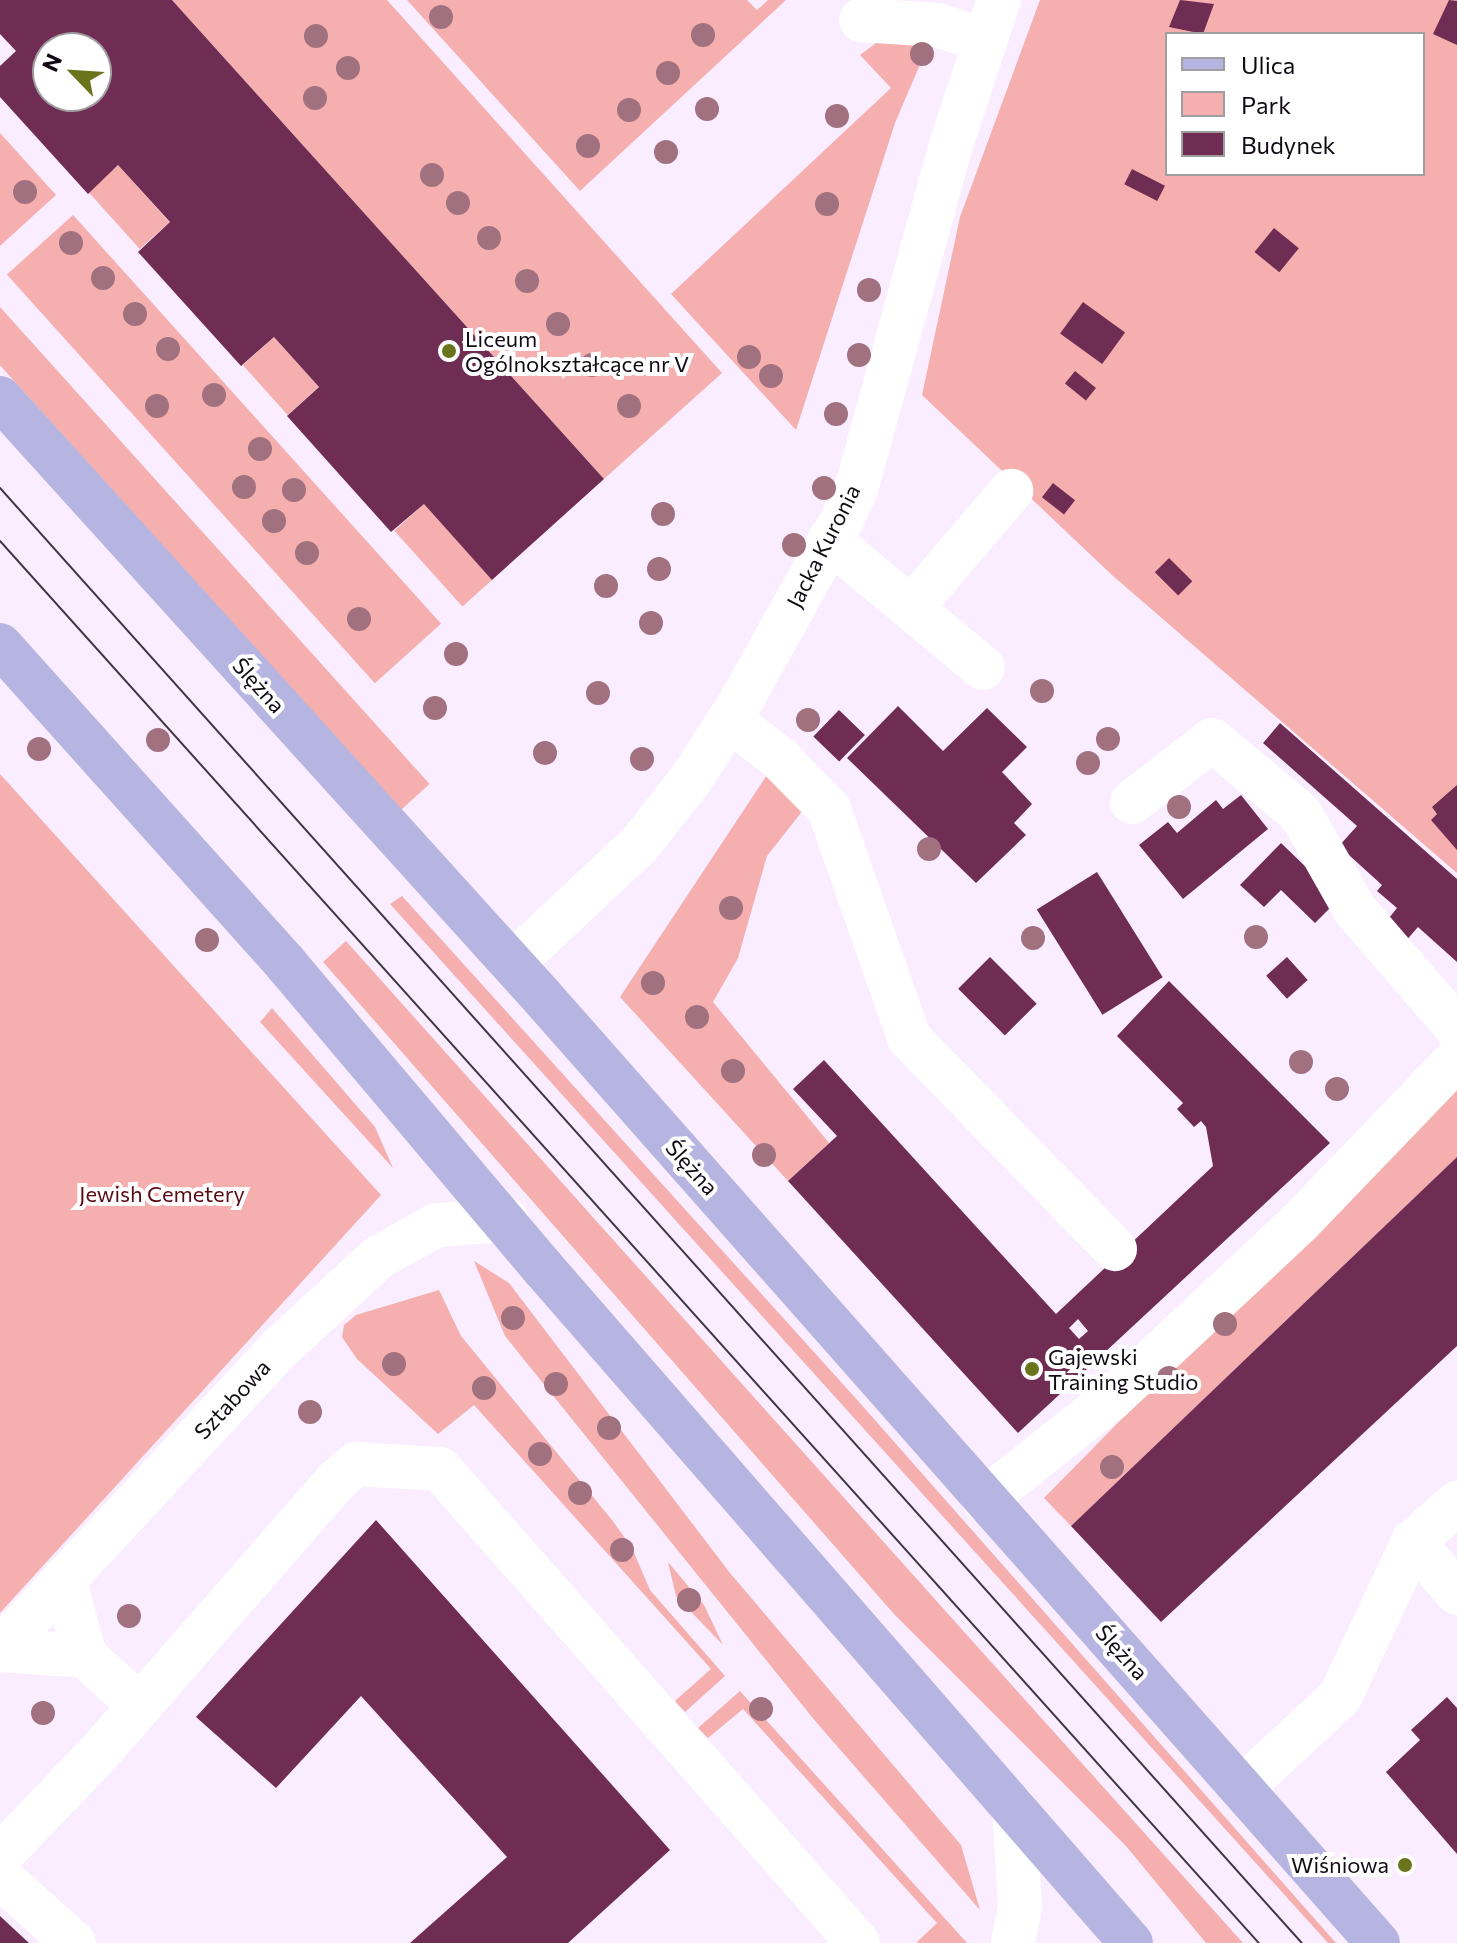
<!DOCTYPE html>
<meta charset="utf-8">
<style>
body{margin:0}
#map{position:relative;width:1457px;height:1943px;overflow:hidden;background:#f9edff;font-family:Commissioner,sans-serif}
div>[style]{position:absolute}
.green>*{inset:0;background:#f5afae;transform-origin:0 0}
.building>*{inset:0;background:#702d53;transform-origin:0 0}
.minor>*{height:44px;margin:-22px;padding:0 22px;transform-origin:22px;border-radius:22px;background:#fff}
.major>*{height:44px;margin:-22px;padding:0 22px;transform-origin:22px;border-radius:22px;background:#b6b5e2}
.tram>*{height:2px;margin:-1px;padding:0 1px;transform-origin:1px;border-radius:1px;background:#3f3742}
.trees>*{width:24px;height:24px;margin:-12px;border-radius:50%;background:#a1717f}
.dots>*{width:22px;height:22px;translate:-50% -50%;box-sizing:border-box;border:4px solid #fff;border-radius:50%}
span{translate:-50% -50%;white-space:nowrap;text-align:center;line-height:1.15;-webkit-text-stroke:8px #fff;paint-order:stroke}
.poi-label{font-size:22px;color:#110a14}
.left{translate:0 -50%;text-align:left}
.right{translate:-100% -50%;text-align:right}
.street-label{font-size:22px;color:#110a14}
.park-label{font-size:22px;color:#590b16}
.legend{position:absolute;left:1165px;top:32px;width:260px;height:144px;box-sizing:border-box;background:#fff;border:2px solid #a09da1;margin:0;padding:10px 14px;list-style:none;font-size:24px;color:#110a14}
.legend li{display:flex;align-items:center;gap:16px;height:40px}
.legend b{width:40px;border:2px solid #a09da1}
.north{position:absolute;left:32px;top:32px;width:80px;height:80px;box-sizing:border-box;background:#fff;border:2px solid #a09da1;border-radius:50%;rotate:295deg;font-size:22px;font-weight:700;line-height:32px;text-align:center;color:#110a14}
.north::after{content:'';display:block;margin:auto;width:28px;height:36px;background:#6a741d;clip-path:polygon(50% 0,100% 100%,50% 72%,0 100%)}
</style>
<div id="map">
<div class="green">
<i style="clip-path:polygon(172px 0,387px 0,722px 373px,604px 479px)"></i>
<i style="clip-path:polygon(407px 0,747px 0,757px 10px,768px 0,786px 0,580px 191px)"></i>
<i style="clip-path:polygon(evenodd,1040px 0,1457px 0,1457px 873px,1113px 576px,922px 395px,960px 217px,1040px 0,1167px 34px,1423px 34px,1423px 174px,1167px 174px,1167px 34px)"></i>
<i style="clip-path:polygon(910px 39px,927px 48px,895px 123px,796px 430px,671px 294px,891px 88px,860px 55px,879px 41px)"></i>
<i style="clip-path:polygon(0 133px,56px 195px,0 246px)"></i>
<i style="left:118px;top:165px;width:77px;height:40px;rotate:48deg"></i>
<i style="left:73px;top:215px;width:550px;height:89px;rotate:48deg"></i>
<i style="left:0;top:307px;width:642px;height:39px;rotate:48deg"></i>
<i style="left:274px;top:337px;width:67px;height:42px;rotate:48deg"></i>
<i style="left:424px;top:504px;width:102px;height:40px;rotate:48deg"></i>
<i style="clip-path:polygon(0 774px,381px 1195px,0 1613px)"></i>
<i style="clip-path:polygon(767px 775px,804px 809px,767px 856px,738px 958px,713px 1002px,829px 1143px,788px 1181px,620px 997px)"></i>
<i style="clip-path:polygon(402px 896px,859px 1402px,1336px 1943px,1328px 1943px,390px 904px)"></i>
<i style="clip-path:polygon(346px 941px,777px 1423px,1243px 1943px,1206px 1943px,1126px 1846px,894px 1614px,323px 962px)"></i>
<i style="clip-path:polygon(272px 1008px,375px 1127px,393px 1168px,260px 1022px)"></i>
<i style="clip-path:polygon(1457px 1078px,1457px 1157px,1071px 1526px,1044px 1498px)"></i>
<i style="clip-path:polygon(474px 1261px,509px 1283px,730px 1573px,961px 1845px,980px 1910px,816px 1722px,505px 1336px)"></i>
<i style="clip-path:polygon(439px 1290px,461px 1336px,612px 1520px,632px 1548px,650px 1590px,725px 1676px,685px 1712px,675px 1701px,711px 1669px,474px 1405px,438px 1434px,357px 1359px,342px 1337px,344px 1325px,356px 1315px)"></i>
<i style="clip-path:polygon(668px 1562px,704px 1605px,723px 1645px,676px 1596px)"></i>
<i style="clip-path:polygon(740px 1691px,967px 1943px,916px 1943px,937px 1923px,743px 1709px,708px 1738px,698px 1728px)"></i>
</div>
<div class="building">
<i style="clip-path:polygon(evenodd,0 0,172px 0,604px 479px,492px 580px,424px 504px,391px 532px,287px 416px,319px 387px,274px 337px,241px 366px,138px 252px,170px 222px,118px 165px,88px 194px,0 97px,0 66px,16px 51px,0 34px,0 0,48px 48px,96px 48px,96px 96px,48px 96px,48px 48px)"></i>
<i style="clip-path:polygon(1180px 0,1214px 4px,1203px 34px,1169px 27px)"></i>
<i style="clip-path:polygon(1449px 0,1457px 1px,1457px 45px,1433px 34px)"></i>
<i style="left:1132px;top:169px;width:37px;height:17px;rotate:27deg"></i>
<i style="left:1274px;top:228px;width:32px;height:31px;rotate:39deg"></i>
<i style="left:1083px;top:302px;width:52px;height:39px;rotate:36deg"></i>
<i style="left:1075px;top:371px;width:27px;height:16px;rotate:39deg"></i>
<i style="left:1053px;top:483px;width:28px;height:18px;rotate:38deg"></i>
<i style="left:1169px;top:558px;width:33px;height:20px;rotate:45deg"></i>
<i style="clip-path:polygon(898px 706px,943px 751px,987px 708px,1027px 747px,1002px 772px,1032px 804px,1014px 823px,1026px 835px,976px 883px,847px 758px)"></i>
<i style="left:839px;top:710px;width:36px;height:37px;rotate:44deg"></i>
<i style="clip-path:polygon(1280px 723px,1457px 879px,1457px 962px,1418px 927px,1405px 942px,1385px 923px,1397px 908px,1377px 891px,1382px 885px,1339px 846px,1357px 826px,1263px 743px)"></i>
<i style="clip-path:polygon(1457px 785px,1457px 850px,1431px 820px,1437px 814px,1432px 807px)"></i>
<i style="clip-path:polygon(1241px 795px,1268px 829px,1183px 899px,1139px 845px,1168px 822px,1177px 833px,1216px 800px,1223px 809px)"></i>
<i style="clip-path:polygon(1281px 843px,1339px 899px,1315px 923px,1281px 890px,1264px 907px,1240px 885px)"></i>
<i style="left:1097px;top:872px;width:124px;height:71px;rotate:58deg"></i>
<i style="left:990px;top:957px;width:66px;height:45px;rotate:45deg"></i>
<i style="left:1287px;top:957px;width:31px;height:28px;rotate:48deg"></i>
<i style="clip-path:polygon(evenodd,1169px 981px,1330px 1143px,1018px 1433px,788px 1181px,837px 1136px,793px 1089px,824px 1060px,1056px 1314px,1213px 1166px,1206px 1127px,1201px 1121px,1194px 1127px,1177px 1109px,1183px 1103px,1117px 1036px,1169px 981px,1078px 1319px,1088px 1331px,1079px 1339px,1069px 1328px,1078px 1319px)"></i>
<i style="clip-path:polygon(1457px 1157px,1457px 1346px,1161px 1622px,1071px 1526px)"></i>
<i style="clip-path:polygon(376px 1520px,670px 1850px,568px 1943px,410px 1943px,507px 1857px,361px 1696px,276px 1788px,196px 1717px)"></i>
<i style="clip-path:polygon(1447px 1697px,1457px 1708px,1457px 1854px,1386px 1772px,1420px 1740px,1411px 1730px)"></i>
<i style="clip-path:polygon(0 1916px,29px 1943px,0 1943px)"></i>
</div>
<div class="minor">
<i style="left:861px;top:20px;width:76px;rotate:3.8deg"></i>
<i style="left:937px;top:25px;width:49px;rotate:17.7deg"></i>
<i style="left:829px;top:540px;width:200px;rotate:39.7deg"></i>
<i style="left:912px;top:607px;width:153px;rotate:-49.5deg"></i>
<i style="left:730px;top:720px;width:62px;rotate:37.8deg"></i>
<i style="left:779px;top:758px;width:71px;rotate:45.6deg"></i>
<i style="left:829px;top:809px;width:243px;rotate:70.7deg"></i>
<i style="left:909px;top:1038px;width:295px;rotate:45.7deg"></i>
<i style="left:1132px;top:802px;width:101px;rotate:-37.8deg"></i>
<i style="left:1212px;top:740px;width:114px;rotate:39.7deg"></i>
<i style="left:1300px;top:813px;width:112px;rotate:60.4deg"></i>
<i style="left:1355px;top:910px;width:156px;rotate:49.2deg"></i>
<i style="left:512px;top:964px;width:175px;rotate:-43.2deg"></i>
<i style="left:640px;top:844px;width:83px;rotate:-51.9deg"></i>
<i style="left:691px;top:779px;width:90px;rotate:-57.2deg"></i>
<i style="left:740px;top:703px;width:212px;rotate:-60.9deg"></i>
<i style="left:843px;top:518px;width:35px;rotate:-66deg"></i>
<i style="left:857px;top:486px;width:357px;rotate:-74.6deg"></i>
<i style="left:952px;top:142px;width:150px;rotate:-71.7deg"></i>
<i style="left:984px;top:1500px;width:162px;rotate:-38.5deg"></i>
<i style="left:1111px;top:1399px;width:259px;rotate:-43.1deg"></i>
<i style="left:1300px;top:1222px;width:226px;rotate:-46.1deg"></i>
<i style="left:1413px;top:1542px;width:67px;rotate:49.2deg"></i>
<i style="left:64px;top:1579px;width:80px;rotate:74.7deg"></i>
<i style="left:85px;top:1656px;width:73px;rotate:42.2deg"></i>
<i style="left:0;top:1649px;width:413px;rotate:-47.1deg"></i>
<i style="left:281px;top:1347px;width:133px;rotate:-42.6deg"></i>
<i style="left:379px;top:1257px;width:66px;rotate:-28.9deg"></i>
<i style="left:437px;top:1225px;width:70px;rotate:-4.1deg"></i>
<i style="left:0;top:1650px;width:85px;rotate:4deg"></i>
<i style="left:1243px;top:1787px;width:132px;rotate:-42.9deg"></i>
<i style="left:1340px;top:1697px;width:171px;rotate:-64.8deg"></i>
<i style="left:1413px;top:1542px;width:59px;rotate:-41.6deg"></i>
<i style="left:0;top:1856px;width:140px;rotate:-46.2deg"></i>
<i style="left:97px;top:1755px;width:365px;rotate:-48.9deg"></i>
<i style="left:337px;top:1480px;width:25px;rotate:-40deg"></i>
<i style="left:356px;top:1464px;width:84px;rotate:3.4deg"></i>
<i style="left:440px;top:1469px;width:632px;rotate:48.59deg"></i>
<i style="left:0;top:1877px;width:99px;rotate:41.7deg"></i>
<i style="left:1013px;top:1943px;width:38px;rotate:-79deg"></i>
<i style="left:1020px;top:1906px;width:99px;rotate:-93.5deg"></i>
</div>
<div class="major">
<i style="left:0;top:398px;width:809px;rotate:47.85deg"></i>
<i style="left:543px;top:998px;width:1261px;rotate:48.54deg"></i>
<i style="left:0;top:645px;width:428px;rotate:48.1deg"></i>
<i style="left:286px;top:964px;width:398px;rotate:49.8deg"></i>
<i style="left:543px;top:1268px;width:895px;rotate:48.94deg"></i>
</div>
<div class="tram">
<i style="left:0;top:488px;width:1952px;rotate:48.18deg"></i>
<i style="left:0;top:541px;width:1884px;rotate:48.08deg"></i>
</div>
<div class="trees">
<i style="left:441px;top:17px"></i>
<i style="left:703px;top:35px"></i>
<i style="left:316px;top:36px"></i>
<i style="left:922px;top:54px"></i>
<i style="left:348px;top:68px"></i>
<i style="left:668px;top:73px"></i>
<i style="left:315px;top:98px"></i>
<i style="left:707px;top:109px"></i>
<i style="left:629px;top:110px"></i>
<i style="left:837px;top:116px"></i>
<i style="left:588px;top:146px"></i>
<i style="left:666px;top:152px"></i>
<i style="left:432px;top:175px"></i>
<i style="left:25px;top:192px"></i>
<i style="left:458px;top:203px"></i>
<i style="left:827px;top:204px"></i>
<i style="left:489px;top:238px"></i>
<i style="left:71px;top:243px"></i>
<i style="left:103px;top:278px"></i>
<i style="left:527px;top:281px"></i>
<i style="left:869px;top:290px"></i>
<i style="left:135px;top:314px"></i>
<i style="left:558px;top:324px"></i>
<i style="left:168px;top:349px"></i>
<i style="left:859px;top:355px"></i>
<i style="left:749px;top:357px"></i>
<i style="left:592px;top:365px"></i>
<i style="left:771px;top:376px"></i>
<i style="left:214px;top:395px"></i>
<i style="left:157px;top:406px"></i>
<i style="left:629px;top:406px"></i>
<i style="left:836px;top:414px"></i>
<i style="left:260px;top:449px"></i>
<i style="left:244px;top:487px"></i>
<i style="left:824px;top:488px"></i>
<i style="left:294px;top:490px"></i>
<i style="left:663px;top:514px"></i>
<i style="left:274px;top:521px"></i>
<i style="left:794px;top:545px"></i>
<i style="left:307px;top:553px"></i>
<i style="left:659px;top:569px"></i>
<i style="left:606px;top:586px"></i>
<i style="left:359px;top:619px"></i>
<i style="left:651px;top:623px"></i>
<i style="left:456px;top:654px"></i>
<i style="left:1042px;top:691px"></i>
<i style="left:598px;top:693px"></i>
<i style="left:435px;top:708px"></i>
<i style="left:808px;top:720px"></i>
<i style="left:1108px;top:739px"></i>
<i style="left:158px;top:740px"></i>
<i style="left:39px;top:749px"></i>
<i style="left:545px;top:753px"></i>
<i style="left:642px;top:759px"></i>
<i style="left:1088px;top:763px"></i>
<i style="left:1179px;top:807px"></i>
<i style="left:929px;top:849px"></i>
<i style="left:731px;top:908px"></i>
<i style="left:1256px;top:937px"></i>
<i style="left:1033px;top:938px"></i>
<i style="left:207px;top:940px"></i>
<i style="left:653px;top:983px"></i>
<i style="left:697px;top:1017px"></i>
<i style="left:1301px;top:1062px"></i>
<i style="left:733px;top:1071px"></i>
<i style="left:1337px;top:1089px"></i>
<i style="left:764px;top:1155px"></i>
<i style="left:513px;top:1318px"></i>
<i style="left:1225px;top:1324px"></i>
<i style="left:394px;top:1364px"></i>
<i style="left:1169px;top:1378px"></i>
<i style="left:556px;top:1384px"></i>
<i style="left:484px;top:1388px"></i>
<i style="left:310px;top:1412px"></i>
<i style="left:609px;top:1428px"></i>
<i style="left:540px;top:1454px"></i>
<i style="left:1112px;top:1467px"></i>
<i style="left:580px;top:1493px"></i>
<i style="left:622px;top:1550px"></i>
<i style="left:689px;top:1600px"></i>
<i style="left:129px;top:1616px"></i>
<i style="left:761px;top:1709px"></i>
<i style="left:43px;top:1713px"></i>
</div>
<div class="dots">
<i style="left:449px;top:351px;background:#6a741d"></i>
<i style="left:1032px;top:1369px;background:#6a741d"></i>
<i style="left:1405px;top:1865px;background:#6a741d"></i>
</div>
<div class="poi-label">
<span class="left" style="left:465px;top:351px">Liceum<br>Ogólnokształcące nr V</span>
<span class="left" style="left:1048px;top:1369px">Gajewski<br>Training Studio</span>
<span class="right" style="left:1389px;top:1865px">Wiśniowa</span>
</div>
<div class="street-label">
<span style="left:823px;top:546px;rotate:-63deg">Jacka Kuronia</span>
<span style="left:259px;top:685px;rotate:48deg">Ślężna</span>
<span style="left:692px;top:1167px;rotate:48deg">Ślężna</span>
<span style="left:232px;top:1399px;rotate:-47deg">Sztabowa</span>
<span style="left:1122px;top:1652px;rotate:48deg">Ślężna</span>
</div>
<div class="park-label">
<span style="left:162px;top:1194px">Jewish Cemetery</span>
</div>
<ul class="legend">
<li><b style="height:10px;background:#b6b5e2"></b>Ulica</li>
<li><b style="height:22px;background:#f5afae"></b>Park</li>
<li><b style="height:22px;background:#702d53"></b>Budynek</li>
</ul>
<div class="north">N</div>
</div>
